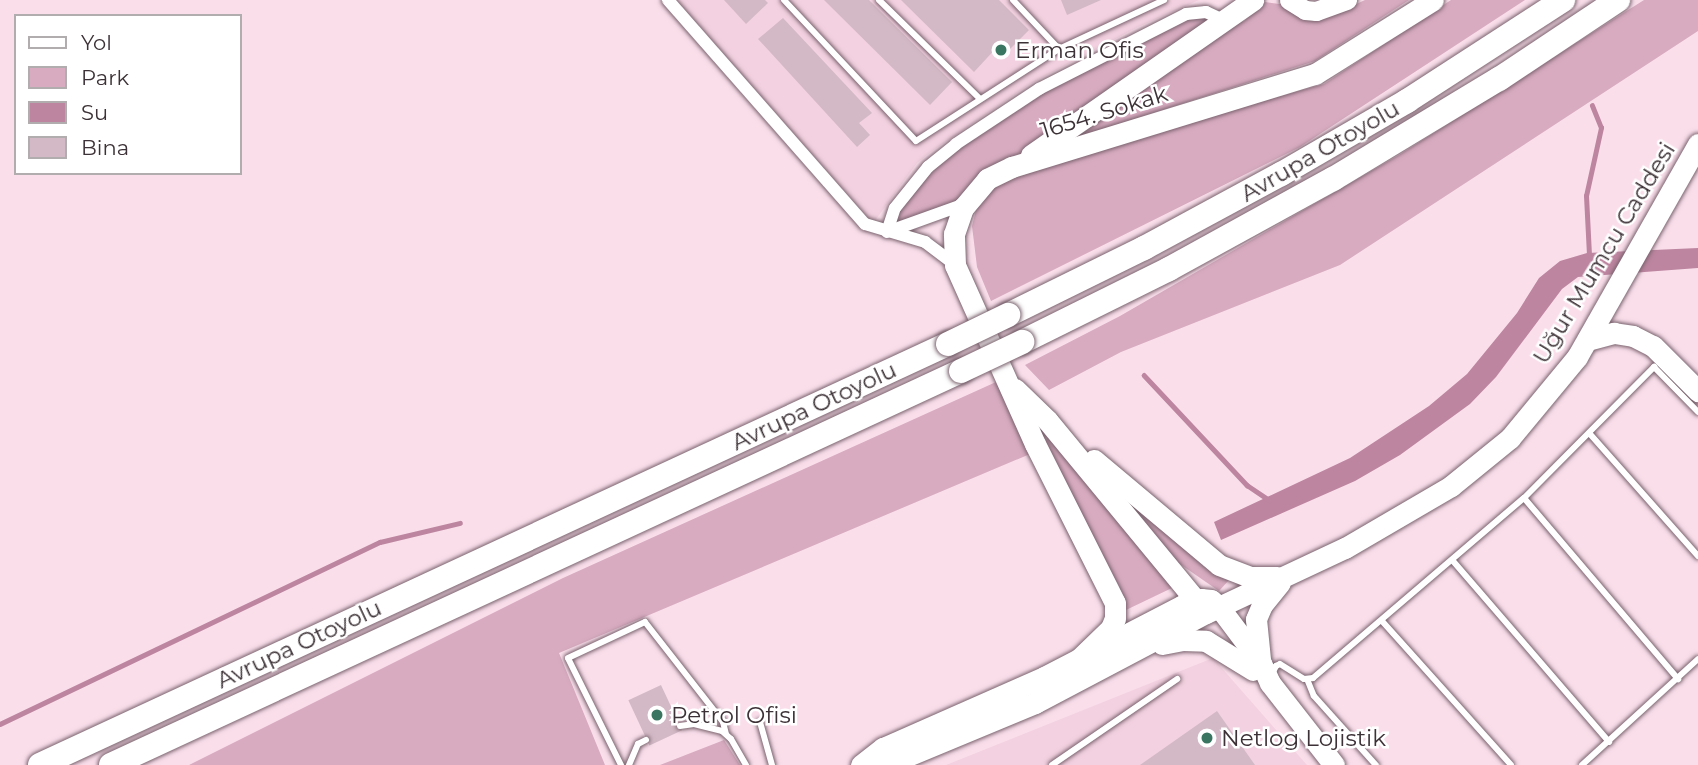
<!DOCTYPE html>
<meta charset="utf-8">
<style>
body{margin:0}
#map{position:relative;width:1698px;height:765px;overflow:hidden;background:#fadfeb;font-family:Montserrat,sans-serif}
div>[style]{position:absolute}
.built>*{inset:0;background:#f3d1e0}
.green>*{inset:0;background:#d8abc0}
.water>*{inset:0;background:#bd85a0}
.stream>*{height:4.5px;margin:-2.25px;padding:0 2.25px;transform-origin:2.25px;border-radius:2.25px;background:#bd85a0}
.building>*{inset:0;background:#d3b9c5;transform-origin:0 0}
.roads{filter:drop-shadow(0 0 2px #79626d) drop-shadow(0 0 2px #79626d)}
.lane>*{height:6px;margin:-3px;padding:0 3px;transform-origin:3px;border-radius:3px;background:#fff}
.street>*{height:12px;margin:-6px;padding:0 6px;transform-origin:6px;border-radius:6px;background:#fff}
.secondary>*{height:19px;margin:-9.5px;padding:0 9.5px;transform-origin:9.5px;border-radius:9.5px;background:#fff}
.primary>*{height:21px;margin:-10.5px;padding:0 10.5px;transform-origin:10.5px;border-radius:10.5px;background:#fff}
.highway>*{height:24px;margin:-12px;padding:0 12px;transform-origin:12px;border-radius:12px;background:#fff}
.bridges{filter:drop-shadow(0 0 2px #79626d) drop-shadow(0 0 2px #79626d)}
.highway-bridge>*{height:24px;margin:-12px;padding:0 12px;transform-origin:12px;border-radius:12px;background:#fff}
.dots>*{width:19px;height:19px;translate:-50% -50%;box-sizing:border-box;border:4px solid #fff;border-radius:50%}
span{translate:-50% -50%;white-space:nowrap;text-align:center;line-height:1.15;-webkit-text-stroke:5px #fff;paint-order:stroke}
.poi-label{font-size:23px;color:#3c3136}
.left{translate:0 -50%;text-align:left}
.street-label{font-size:23px;color:#3c3136}
.legend{position:absolute;left:14px;top:14px;width:228px;height:161px;box-sizing:border-box;background:#fff;border:2px solid #b1adaf;margin:0;padding:9px 12px;list-style:none;font-size:21px;color:#3c3136}
.legend li{display:flex;align-items:center;gap:14px;height:35px}
.legend b{width:35px;border:2px solid #b1adaf}
</style>
<div id="map">
<div class="built">
<i style="clip-path:polygon(662px 0,1199px 0,1138px 27px,1030px 84px,932px 151px,917px 163px,866px 233px)"></i>
<i style="clip-path:polygon(1213px 658px,1307px 765px,946px 765px)"></i>
</div>
<div class="green">
<i style="clip-path:polygon(1365px 0,1409px 0,1315px 61px,1085px 135px,1083px 133px,1228px 28px,1244px 21px,1265px 2px,1339px 12px)"></i>
<i style="clip-path:polygon(1451px 0,1525px 0,1300px 147px,991px 301px,977px 267px,972px 226px,979px 198px,991px 185px,1091px 149px,1324px 84px)"></i>
<i style="clip-path:polygon(1644px 0,1698px 0,1698px 31px,1340px 265px,1121px 352px,1049px 390px,1025px 365px,1120px 316px,1399px 155px)"></i>
<i style="clip-path:polygon(1187px 14px,1225px 21px,970px 198px,887px 232px,928px 167px,987px 122px)"></i>
<i style="clip-path:polygon(996px 382px,1030px 454px,559px 653px,605px 765px,189px 765px,563px 578px)"></i>
<i style="clip-path:polygon(1048px 436px,1174px 587px,1126px 610px,1119px 586px,1084px 525px,1045px 443px)"></i>
<i style="clip-path:polygon(1116px 487px,1229px 580px,1219px 591px,1177px 562px)"></i>
<i style="clip-path:polygon(724px 740px,740px 765px,660px 765px)"></i>
</div>
<div class="water">
<i style="clip-path:polygon(1698px 248px,1698px 268px,1578px 277px,1562px 289px,1496px 377px,1470px 404px,1400px 455px,1355px 481px,1221px 540px,1214px 522px,1350px 458px,1429px 406px,1467px 374px,1517px 313px,1539px 278px,1560px 261px,1587px 253px)"></i>
</div>
<div class="stream">
<i style="left:1589px;top:255px;width:59px;rotate:-92.9deg"></i>
<i style="left:1586px;top:196px;width:70px;rotate:-77.6deg"></i>
<i style="left:1601px;top:128px;width:24px;rotate:-112deg"></i>
<i style="left:1144px;top:375px;width:151px;rotate:46.9deg"></i>
<i style="left:1247px;top:485px;width:27px;rotate:34deg"></i>
<i style="left:0;top:724px;width:421px;rotate:-25.6deg"></i>
<i style="left:380px;top:542px;width:82px;rotate:-13.4deg"></i>
</div>
<div class="building">
<i style="clip-path:polygon(724px 0,765px 0,768px 3px,746px 24px)"></i>
<i style="clip-path:polygon(824px 0,869px 0,952px 82px,930px 105px)"></i>
<i style="clip-path:polygon(901px 0,999px 0,1029px 30px,1007px 52px,999px 45px,974px 72px)"></i>
<i style="clip-path:polygon(1061px 0,1101px 0,1067px 15px)"></i>
<i style="clip-path:polygon(783px 18px,872px 113px,859px 123px,870px 135px,857px 147px,758px 39px)"></i>
<i style="left:661px;top:685px;width:50px;height:36px;rotate:65deg"></i>
<i style="clip-path:polygon(1217px 711px,1255px 765px,1140px 765px)"></i>
</div>
<div class="roads">
<div class="lane">
<i style="left:784px;top:0;width:193px;rotate:46.9deg"></i>
<i style="left:916px;top:141px;width:170px;rotate:-32.8deg"></i>
<i style="left:879px;top:0;width:141px;rotate:44.4deg"></i>
<i style="left:1013px;top:0;width:67px;rotate:46.8deg"></i>
<i style="left:1059px;top:49px;width:116px;rotate:-25deg"></i>
<i style="left:1590px;top:434px;width:163px;rotate:48.5deg"></i>
<i style="left:1524px;top:498px;width:238px;rotate:49.6deg"></i>
<i style="left:1453px;top:561px;width:239px;rotate:49.2deg"></i>
<i style="left:1382px;top:621px;width:193px;rotate:48.1deg"></i>
<i style="left:1272px;top:674px;width:9px;rotate:-63deg"></i>
<i style="left:1276px;top:666px;width:4px;rotate:-27deg"></i>
<i style="left:1280px;top:664px;width:28px;rotate:32deg"></i>
<i style="left:1304px;top:679px;width:9px;rotate:-6deg"></i>
<i style="left:1313px;top:678px;width:277px;rotate:-40.5deg"></i>
<i style="left:1524px;top:498px;width:185px;rotate:-45.2deg"></i>
<i style="left:1654px;top:367px;width:63px;rotate:45.6deg"></i>
<i style="left:1307px;top:679px;width:18px;rotate:68deg"></i>
<i style="left:1314px;top:696px;width:93px;rotate:48.1deg"></i>
<i style="left:760px;top:722px;width:45px;rotate:74.4deg"></i>
<i style="left:680px;top:726px;width:14px;rotate:-8deg"></i>
<i style="left:694px;top:724px;width:29px;rotate:14deg"></i>
<i style="left:722px;top:731px;width:12px;rotate:42deg"></i>
<i style="left:731px;top:739px;width:30px;rotate:60deg"></i>
<i style="left:621px;top:765px;width:119px;rotate:-116.4deg"></i>
<i style="left:568px;top:658px;width:85px;rotate:-25.1deg"></i>
<i style="left:645px;top:622px;width:127px;rotate:52deg"></i>
<i style="left:723px;top:722px;width:12px;rotate:76deg"></i>
<i style="left:629px;top:765px;width:23px;rotate:-67deg"></i>
<i style="left:638px;top:744px;width:9px;rotate:-27deg"></i>
<i style="left:1052px;top:765px;width:152px;rotate:-34.5deg"></i>
<i style="left:1582px;top:765px;width:157px;rotate:-42.4deg"></i>
</div>
<div class="street">
<i style="left:668px;top:0;width:298px;rotate:48.7deg"></i>
<i style="left:865px;top:224px;width:63px;rotate:16.7deg"></i>
<i style="left:925px;top:242px;width:38px;rotate:37deg"></i>
<i style="left:890px;top:231px;width:80px;rotate:-19.8deg"></i>
<i style="left:887px;top:232px;width:25px;rotate:-72deg"></i>
<i style="left:895px;top:208px;width:53px;rotate:-51.2deg"></i>
<i style="left:928px;top:167px;width:36px;rotate:-39deg"></i>
<i style="left:956px;top:144px;width:100px;rotate:-33.5deg"></i>
<i style="left:1039px;top:89px;width:165px;rotate:-27deg"></i>
<i style="left:1186px;top:14px;width:20px;rotate:-6deg"></i>
<i style="left:1206px;top:12px;width:21px;rotate:25deg"></i>
</div>
<div class="secondary">
<i style="left:1289px;top:0;width:19px;rotate:32deg"></i>
<i style="left:1305px;top:10px;width:11px;rotate:5deg"></i>
<i style="left:1316px;top:11px;width:33px;rotate:-20deg"></i>
</div>
<div class="primary">
<i style="left:1031px;top:155px;width:271px;rotate:-34.9deg"></i>
<i style="left:1587px;top:340px;width:28px;rotate:-15deg"></i>
<i style="left:1614px;top:333px;width:19px;rotate:9deg"></i>
<i style="left:1633px;top:336px;width:22px;rotate:27deg"></i>
<i style="left:1653px;top:346px;width:64px;rotate:45deg"></i>
<i style="left:1015px;top:389px;width:45px;rotate:44.1deg"></i>
<i style="left:1047px;top:420px;width:245px;rotate:50.5deg"></i>
<i style="left:1094px;top:460px;width:163px;rotate:40deg"></i>
<i style="left:1219px;top:565px;width:33px;rotate:21deg"></i>
<i style="left:1250px;top:577px;width:27px"></i>
<i style="left:1162px;top:644px;width:20px;rotate:-11deg"></i>
<i style="left:1182px;top:640px;width:24px;rotate:2deg"></i>
<i style="left:1206px;top:641px;width:55px;rotate:31.7deg"></i>
<i style="left:1079px;top:659px;width:45px;rotate:-44.1deg"></i>
<i style="left:1111px;top:628px;width:11px;rotate:-68deg"></i>
<i style="left:1115px;top:618px;width:15px;rotate:-90deg"></i>
<i style="left:1115px;top:603px;width:178px;rotate:-116.7deg"></i>
<i style="left:1035px;top:444px;width:196px;rotate:-114.1deg"></i>
<i style="left:955px;top:265px;width:31px;rotate:-92deg"></i>
<i style="left:954px;top:234px;width:28px;rotate:-71deg"></i>
<i style="left:963px;top:208px;width:38px;rotate:-50deg"></i>
<i style="left:987px;top:179px;width:28px;rotate:-26deg"></i>
<i style="left:1012px;top:167px;width:317px;rotate:-17.1deg"></i>
<i style="left:1315px;top:74px;width:139px;rotate:-32.1deg"></i>
<i style="left:1260px;top:659px;width:40px;rotate:-95.7deg"></i>
<i style="left:1256px;top:619px;width:15px;rotate:-67deg"></i>
<i style="left:1262px;top:605px;width:28px;rotate:-51deg"></i>
<i style="left:864px;top:764px;width:24px"></i>
<i style="left:888px;top:764px;width:159px;rotate:-22.5deg"></i>
<i style="left:1035px;top:703px;width:193px;rotate:-27.8deg"></i>
<i style="left:1206px;top:613px;width:153px;rotate:-25.1deg"></i>
<i style="left:1345px;top:548px;width:123px;rotate:-30.3deg"></i>
<i style="left:1451px;top:486px;width:76px;rotate:-39.1deg"></i>
<i style="left:1510px;top:438px;width:105px;rotate:-50.4deg"></i>
<i style="left:1577px;top:357px;width:245px;rotate:-60.4deg"></i>
<i style="left:861px;top:765px;width:28px;rotate:-38deg"></i>
<i style="left:883px;top:748px;width:176px;rotate:-23.8deg"></i>
<i style="left:1044px;top:677px;width:157px;rotate:-27.4deg"></i>
<i style="left:1183px;top:605px;width:19px;rotate:-18deg"></i>
<i style="left:1201px;top:599px;width:10px;rotate:6deg"></i>
<i style="left:1211px;top:600px;width:11px;rotate:41deg"></i>
<i style="left:1219px;top:607px;width:70px;rotate:53.1deg"></i>
<i style="left:1261px;top:663px;width:22px;rotate:66deg"></i>
<i style="left:1270px;top:683px;width:104px;rotate:52deg"></i>
</div>
<div class="highway">
<i style="left:1008px;top:315px;width:152px;rotate:-26.2deg"></i>
<i style="left:1144px;top:248px;width:156px;rotate:-28.4deg"></i>
<i style="left:1281px;top:174px;width:146px;rotate:-30.1deg"></i>
<i style="left:1407px;top:101px;width:186px;rotate:-32.9deg"></i>
<i style="left:1022px;top:342px;width:164px;rotate:-26.4deg"></i>
<i style="left:1169px;top:269px;width:187px;rotate:-28.8deg"></i>
<i style="left:1333px;top:179px;width:194px;rotate:-31.1deg"></i>
<i style="left:1499px;top:79px;width:143px;rotate:-33.6deg"></i>
<i style="left:40px;top:765px;width:1001px;rotate:-24.88deg"></i>
<i style="left:111px;top:765px;width:937px;rotate:-24.87deg"></i>
</div>
</div>
<div class="bridges">
<div class="highway-bridge">
<i style="left:948px;top:344px;width:67px;rotate:-25.8deg"></i>
<i style="left:961px;top:371px;width:68px;rotate:-25.4deg"></i>
</div>
</div>
<div class="dots">
<i style="left:1001px;top:50px;background:#397560"></i>
<i style="left:657px;top:715px;background:#397560"></i>
<i style="left:1207px;top:738px;background:#397560"></i>
</div>
<div class="poi-label">
<span class="left" style="left:1015px;top:50px">Erman Ofis</span>
<span class="left" style="left:671px;top:715px">Petrol Ofisi</span>
<span class="left" style="left:1221px;top:738px">Netlog Lojistik</span>
</div>
<div class="street-label">
<span style="left:1104px;top:112px;rotate:-17deg">1654. Sokak</span>
<span style="left:1320px;top:151px;rotate:-30deg">Avrupa Otoyolu</span>
<span style="left:1604px;top:253px;rotate:-59deg">Uğur Mumcu Caddesi</span>
<span style="left:814px;top:406px;rotate:-25deg">Avrupa Otoyolu</span>
<span style="left:299px;top:644px;rotate:-25deg">Avrupa Otoyolu</span>
</div>
<ul class="legend">
<li><b style="height:9px;background:#fff"></b>Yol</li>
<li><b style="height:19px;background:#d8abc0"></b>Park</li>
<li><b style="height:19px;background:#bd85a0"></b>Su</li>
<li><b style="height:19px;background:#d3b9c5"></b>Bina</li>
</ul>
</div>
